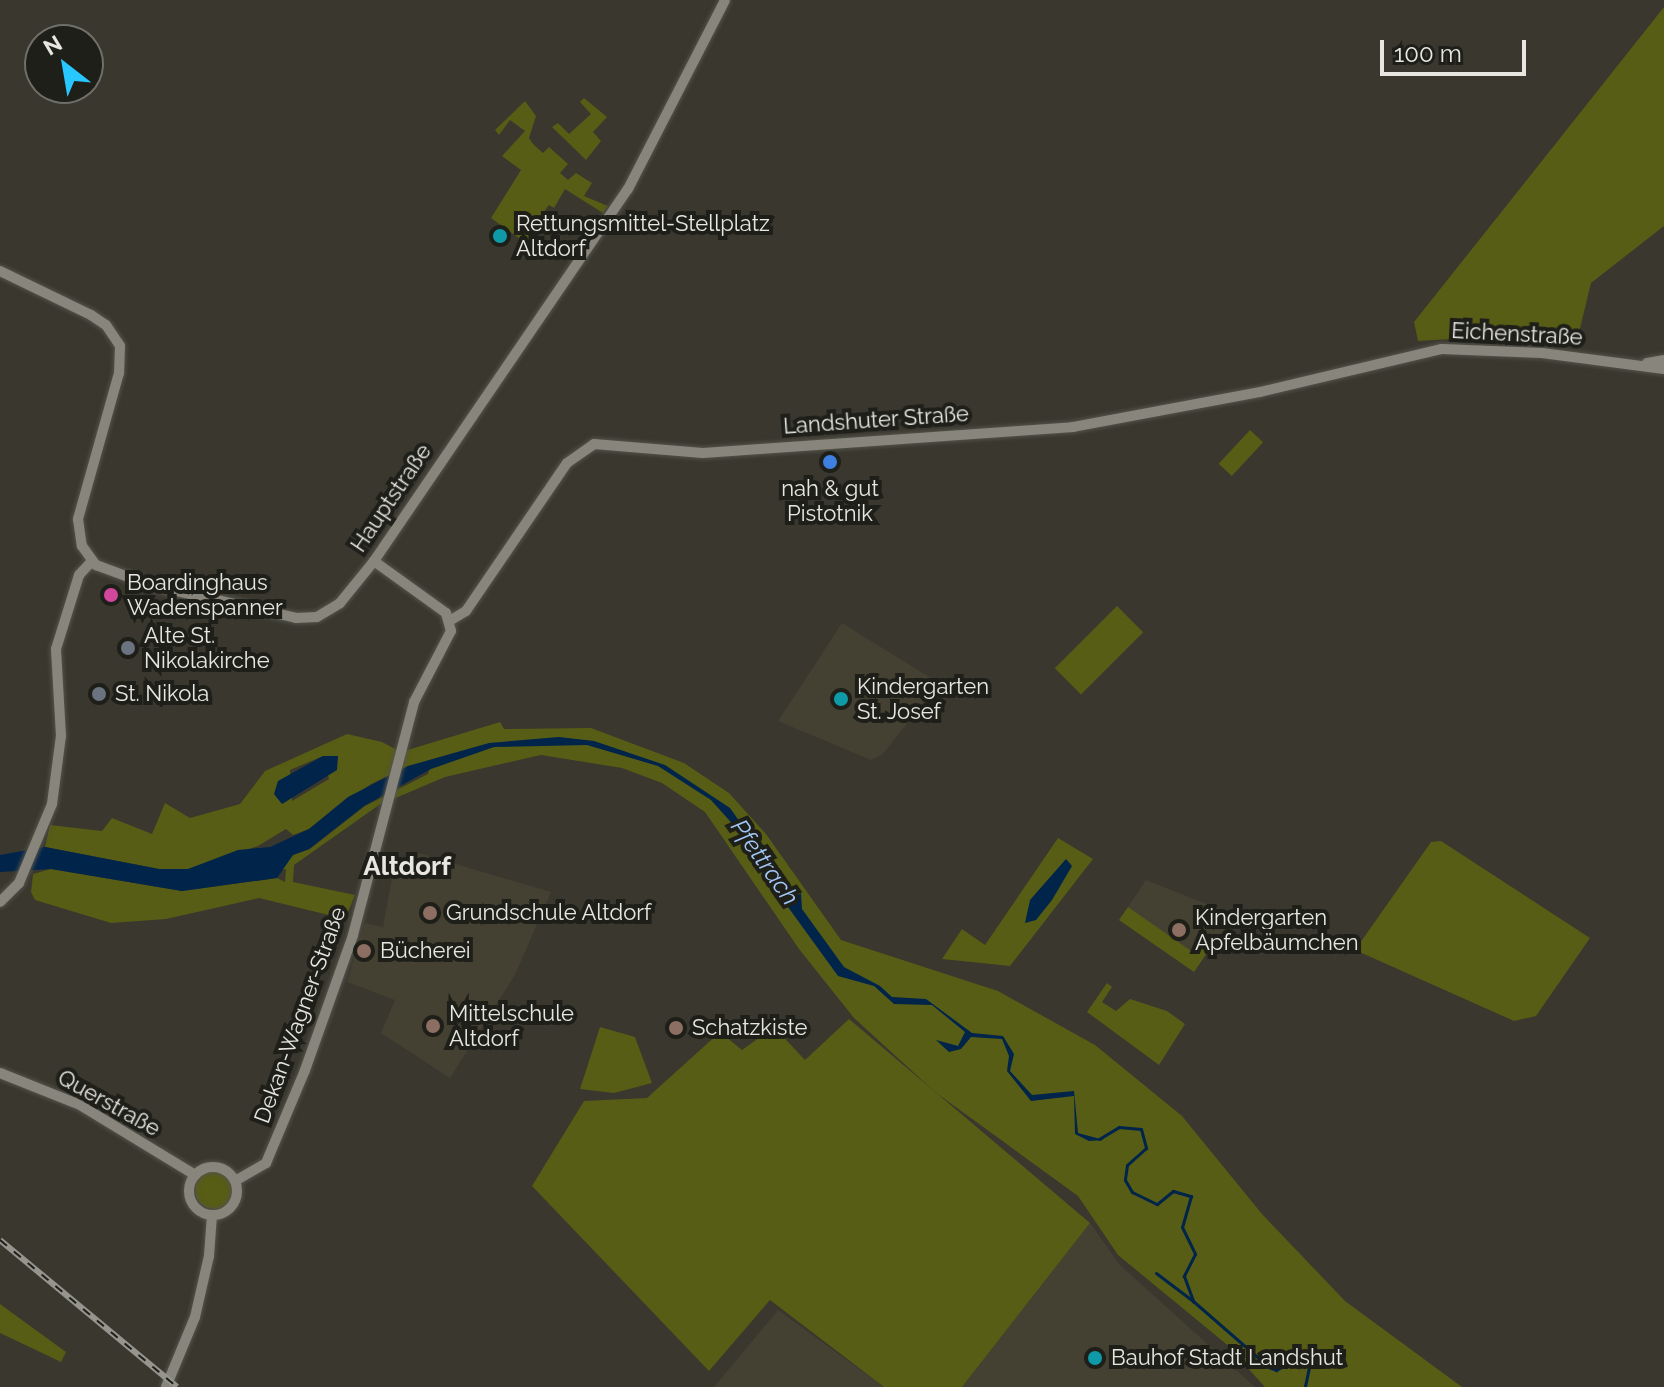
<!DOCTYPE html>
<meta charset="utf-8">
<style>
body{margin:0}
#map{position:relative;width:1664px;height:1387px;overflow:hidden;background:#39372e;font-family:Raleway,sans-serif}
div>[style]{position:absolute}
.built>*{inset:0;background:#444132}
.green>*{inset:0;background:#575d14;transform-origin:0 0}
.round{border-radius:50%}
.water>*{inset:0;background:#01244b}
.stream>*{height:3px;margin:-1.5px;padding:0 1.5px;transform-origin:1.5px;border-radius:1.5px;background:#01244b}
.roads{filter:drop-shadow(0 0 2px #54534b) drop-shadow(0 0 2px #54534b)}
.tertiary>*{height:10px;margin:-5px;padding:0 5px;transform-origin:5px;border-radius:5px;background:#88867c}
.tertiary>.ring{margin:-5px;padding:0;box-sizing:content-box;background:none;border:10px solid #88867c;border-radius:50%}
.rail>*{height:6px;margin-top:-3px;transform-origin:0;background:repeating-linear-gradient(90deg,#1f1f1a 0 9px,#95948d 0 18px);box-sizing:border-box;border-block:2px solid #95948d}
.dots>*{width:22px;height:22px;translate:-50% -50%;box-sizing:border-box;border:4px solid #1f1f1a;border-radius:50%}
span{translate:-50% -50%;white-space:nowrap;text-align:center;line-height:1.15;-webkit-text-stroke:8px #1f1f1a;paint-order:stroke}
.poi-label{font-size:22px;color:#e7e6e1}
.left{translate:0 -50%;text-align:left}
.street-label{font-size:22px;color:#e7e6e1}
.water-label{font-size:24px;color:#a2c8f8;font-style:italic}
.quarter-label{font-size:26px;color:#e7e6e1;font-weight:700}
.north{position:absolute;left:24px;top:24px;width:80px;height:80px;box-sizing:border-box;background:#1f1f1a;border:2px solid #6f6f6a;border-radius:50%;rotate:329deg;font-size:22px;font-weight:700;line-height:32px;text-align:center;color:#e7e6e1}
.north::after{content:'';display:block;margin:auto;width:28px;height:36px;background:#27c8ff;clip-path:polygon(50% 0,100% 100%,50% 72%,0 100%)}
.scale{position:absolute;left:1380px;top:40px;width:146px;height:36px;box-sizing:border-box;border:4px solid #e7e6e1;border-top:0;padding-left:10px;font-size:24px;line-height:28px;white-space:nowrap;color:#e7e6e1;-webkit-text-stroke:6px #1f1f1a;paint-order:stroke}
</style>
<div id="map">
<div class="built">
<i style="clip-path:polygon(842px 623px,939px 683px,883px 754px,871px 760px,778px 721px)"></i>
<i style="clip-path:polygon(415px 852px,551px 892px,515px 975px,450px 1078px,381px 1033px,395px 1000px,347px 982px,365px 923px,383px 927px,393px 872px,408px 876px)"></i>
<i style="clip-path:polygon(1146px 880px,1227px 912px,1229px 922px,1194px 972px,1119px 920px)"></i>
<i style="clip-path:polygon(1090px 1223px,1120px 1265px,1255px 1387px,962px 1387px)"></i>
<i style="clip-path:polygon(778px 1310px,884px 1387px,714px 1387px)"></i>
</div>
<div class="green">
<i style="clip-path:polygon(1664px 7px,1664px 226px,1591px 283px,1576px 345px,1485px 337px,1418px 341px,1414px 322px)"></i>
<i style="clip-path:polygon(584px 98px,607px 117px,593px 132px,601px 141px,586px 160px,552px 127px,558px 123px,569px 134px,591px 114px,580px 102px)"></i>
<i style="clip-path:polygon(525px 101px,536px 116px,529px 138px,533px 144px,543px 153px,549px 147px,568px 164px,560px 173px,568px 180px,576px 173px,592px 183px,584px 196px,608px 206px,603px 213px,565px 189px,554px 208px,549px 205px,543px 213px,528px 240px,530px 246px,491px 218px,521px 170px,502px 156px,525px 131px,510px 120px,499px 135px,495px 130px)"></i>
<i style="left:1250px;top:430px;width:18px;height:46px;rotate:43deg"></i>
<i style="left:1117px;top:606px;width:37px;height:88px;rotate:45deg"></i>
<i style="clip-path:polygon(evenodd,500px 722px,504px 729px,591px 728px,684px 763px,729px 793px,766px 834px,841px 940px,998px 991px,1095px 1045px,1182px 1116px,1262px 1214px,1345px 1301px,1462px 1387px,1265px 1387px,1225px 1343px,1118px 1255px,1078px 1196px,935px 1092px,854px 1018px,799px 949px,705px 812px,662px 783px,622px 768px,541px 755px,445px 777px,379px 805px,294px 865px,293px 882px,355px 895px,345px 919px,259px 898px,166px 919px,111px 923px,35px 900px,31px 892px,33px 874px,51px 869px,182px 891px,277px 878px,285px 882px,286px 869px,281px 870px,293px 855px,310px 849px,365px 806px,428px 774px,431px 763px,408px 766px,371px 784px,309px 829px,293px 835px,286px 829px,258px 846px,188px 869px,159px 869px,45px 847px,50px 825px,102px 831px,112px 818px,152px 834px,165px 803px,190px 818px,240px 804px,265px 771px,347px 734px,382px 742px,401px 752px,500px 722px,323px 756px,329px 779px,292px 801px,290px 770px,323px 756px)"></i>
<i style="clip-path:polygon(1058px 838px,1093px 859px,1010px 966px,942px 959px,962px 929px,985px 945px)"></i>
<i style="clip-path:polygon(1441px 841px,1590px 938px,1536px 1016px,1514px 1021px,1355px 950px,1431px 842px)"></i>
<i style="clip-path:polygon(1128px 907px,1191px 951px,1200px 939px,1211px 947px,1194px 972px,1119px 920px)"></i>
<i style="clip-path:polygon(1107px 983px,1112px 987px,1102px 1002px,1116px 1011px,1130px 999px,1167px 1011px,1185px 1024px,1159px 1065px,1087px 1012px)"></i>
<i style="clip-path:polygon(849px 1019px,1090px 1223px,962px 1387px,884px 1387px,770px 1300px,709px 1371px,532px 1186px,584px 1101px,647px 1098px,720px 1032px,742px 1050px,774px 1027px,805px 1060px)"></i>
<i style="clip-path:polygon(600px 1027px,635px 1037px,652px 1083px,614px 1093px,580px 1089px)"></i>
<i class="round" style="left:195px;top:1171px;width:38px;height:38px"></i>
<i style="clip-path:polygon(0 1304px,66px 1352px,61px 1362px,0 1333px)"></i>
</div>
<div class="water">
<i style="clip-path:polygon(559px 737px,594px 741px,665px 765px,730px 808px,788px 890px,796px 896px,801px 893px,802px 909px,844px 967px,880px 986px,892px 997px,926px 999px,972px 1033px,1003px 1036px,1014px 1054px,1010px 1071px,1032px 1095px,1074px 1091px,1078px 1133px,1104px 1140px,1089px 1141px,1075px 1134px,1074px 1096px,1031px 1101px,1007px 1071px,1009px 1056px,1002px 1039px,971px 1037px,961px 1049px,949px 1052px,936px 1040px,958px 1046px,965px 1032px,932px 1005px,894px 1004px,874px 986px,838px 976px,788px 907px,763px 858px,711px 800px,658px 766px,587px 745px,494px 747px,431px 769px,364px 806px,309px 849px,293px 855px,277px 878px,182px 891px,51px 869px,0 872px,0 855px,45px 847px,159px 869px,188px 869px,238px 850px,270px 847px,309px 829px,348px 797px,408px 766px,489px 743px)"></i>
<i style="clip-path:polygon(323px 756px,338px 756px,337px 770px,282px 804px,274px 794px,278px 781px)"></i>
<i style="clip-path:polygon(1066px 859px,1072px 866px,1052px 900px,1036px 920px,1025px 923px,1030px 900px)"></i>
</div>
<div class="stream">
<i style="left:1099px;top:1139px;width:23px;rotate:-31deg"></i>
<i style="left:1119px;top:1127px;width:22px;rotate:5deg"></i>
<i style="left:1141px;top:1129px;width:20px;rotate:75deg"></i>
<i style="left:1146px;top:1148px;width:25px;rotate:138deg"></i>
<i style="left:1127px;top:1165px;width:15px;rotate:98deg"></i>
<i style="left:1125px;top:1180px;width:14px;rotate:60deg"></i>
<i style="left:1132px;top:1192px;width:28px;rotate:26deg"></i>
<i style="left:1157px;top:1204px;width:21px;rotate:-39deg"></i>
<i style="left:1173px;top:1191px;width:19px;rotate:16deg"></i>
<i style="left:1191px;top:1196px;width:32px;rotate:106deg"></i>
<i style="left:1182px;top:1227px;width:30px;rotate:64deg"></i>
<i style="left:1195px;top:1254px;width:25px;rotate:117deg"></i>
<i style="left:1184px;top:1276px;width:27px;rotate:70deg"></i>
<i style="left:1193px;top:1301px;width:101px;rotate:41deg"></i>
<i style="left:1269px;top:1367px;width:8px;rotate:23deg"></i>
<i style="left:1276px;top:1370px;width:29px;rotate:-29deg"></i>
<i style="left:1301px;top:1356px;width:10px;rotate:11deg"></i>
<i style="left:1311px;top:1358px;width:30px;rotate:102deg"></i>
<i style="left:1156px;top:1273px;width:46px;rotate:37.1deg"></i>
</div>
<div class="roads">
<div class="tertiary">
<i style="left:0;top:271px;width:101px;rotate:25.8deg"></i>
<i style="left:91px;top:315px;width:18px;rotate:34deg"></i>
<i style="left:106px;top:325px;width:25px;rotate:56deg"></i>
<i style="left:120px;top:346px;width:27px;rotate:92deg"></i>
<i style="left:119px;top:373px;width:152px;rotate:105.7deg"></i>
<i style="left:78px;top:519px;width:27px;rotate:82deg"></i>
<i style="left:82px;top:546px;width:24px;rotate:54deg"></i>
<i style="left:96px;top:565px;width:58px;rotate:20.3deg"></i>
<i style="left:150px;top:585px;width:150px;rotate:12.7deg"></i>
<i style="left:296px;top:618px;width:21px;rotate:-3deg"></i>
<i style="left:317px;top:617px;width:27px;rotate:-31deg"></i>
<i style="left:340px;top:603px;width:54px;rotate:-51deg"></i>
<i style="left:374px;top:561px;width:450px;rotate:-55.7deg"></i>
<i style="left:628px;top:189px;width:212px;rotate:-62.8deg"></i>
<i style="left:1647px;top:363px;width:17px;rotate:-10deg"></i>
<i style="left:451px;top:620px;width:17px;rotate:-31deg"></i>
<i style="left:466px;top:611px;width:179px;rotate:-55.7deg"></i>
<i style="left:567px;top:463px;width:33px;rotate:-35deg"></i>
<i style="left:594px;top:444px;width:109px;rotate:4.7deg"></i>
<i style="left:703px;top:453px;width:371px;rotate:-4deg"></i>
<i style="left:1073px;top:427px;width:190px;rotate:-10.6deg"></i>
<i style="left:1260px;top:392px;width:187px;rotate:-13.3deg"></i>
<i style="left:1442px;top:349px;width:100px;rotate:2.3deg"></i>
<i style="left:1542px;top:353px;width:123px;rotate:7.5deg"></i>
<i style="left:0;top:902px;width:27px;rotate:-45deg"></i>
<i style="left:19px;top:883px;width:86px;rotate:-67.3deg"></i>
<i style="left:52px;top:804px;width:69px;rotate:-82.5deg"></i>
<i style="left:61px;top:736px;width:87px;rotate:-93.3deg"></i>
<i style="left:56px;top:649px;width:77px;rotate:-72.7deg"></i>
<i style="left:79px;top:575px;width:19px;rotate:-47deg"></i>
<i style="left:0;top:1073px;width:86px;rotate:21.8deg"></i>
<i style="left:80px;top:1105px;width:135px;rotate:31.3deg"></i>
<i class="ring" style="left:189px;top:1167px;width:38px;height:38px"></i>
<i style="left:235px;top:1181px;width:36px;rotate:-30deg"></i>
<i style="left:266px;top:1163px;width:101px;rotate:-67.2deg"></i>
<i style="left:305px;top:1070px;width:143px;rotate:-70.4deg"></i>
<i style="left:353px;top:935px;width:241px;rotate:-75.3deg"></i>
<i style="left:414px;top:702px;width:80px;rotate:-62.5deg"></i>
<i style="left:451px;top:631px;width:19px;rotate:-106deg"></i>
<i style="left:446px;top:613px;width:89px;rotate:-144.2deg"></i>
<i style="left:166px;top:1387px;width:76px;rotate:-67.5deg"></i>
<i style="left:195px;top:1317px;width:63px;rotate:-77.1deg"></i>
<i style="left:209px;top:1256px;width:41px;rotate:-85.8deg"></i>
</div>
</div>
<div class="rail">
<i style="left:0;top:1240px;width:230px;rotate:39.7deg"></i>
</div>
<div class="dots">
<i style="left:500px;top:236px;background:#0f9aa8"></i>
<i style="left:830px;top:462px;background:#3f7fe0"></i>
<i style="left:111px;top:595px;background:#d1479c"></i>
<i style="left:128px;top:648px;background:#6b7280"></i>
<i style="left:99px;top:694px;background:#6b7280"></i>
<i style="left:841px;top:699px;background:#0f9aa8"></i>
<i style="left:430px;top:913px;background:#8d6e63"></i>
<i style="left:1179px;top:930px;background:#8d6e63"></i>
<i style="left:364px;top:951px;background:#8d6e63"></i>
<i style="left:433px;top:1026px;background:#8d6e63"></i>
<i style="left:676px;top:1028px;background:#8d6e63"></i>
<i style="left:1095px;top:1358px;background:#0f9aa8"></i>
</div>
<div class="poi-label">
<span class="left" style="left:516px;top:236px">Rettungsmittel-Stellplatz<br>Altdorf</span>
<span style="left:830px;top:501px">nah &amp; gut<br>Pistotnik</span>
<span class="left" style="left:127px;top:595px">Boardinghaus<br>Wadenspanner</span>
<span class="left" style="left:144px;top:648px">Alte St.<br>Nikolakirche</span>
<span class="left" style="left:857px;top:699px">Kindergarten<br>St. Josef</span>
<span class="left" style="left:115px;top:694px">St. Nikola</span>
<span class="left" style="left:446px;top:913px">Grundschule Altdorf</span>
<span class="left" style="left:1195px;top:930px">Kindergarten<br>Apfelbäumchen</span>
<span class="left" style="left:380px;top:951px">Bücherei</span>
<span class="left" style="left:449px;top:1026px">Mittelschule<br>Altdorf</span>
<span class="left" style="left:692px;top:1028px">Schatzkiste</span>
<span class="left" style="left:1111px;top:1358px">Bauhof Stadt Landshut</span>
</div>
<div class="street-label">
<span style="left:1517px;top:334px;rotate:3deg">Eichenstraße</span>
<span style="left:876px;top:420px;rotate:-4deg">Landshuter Straße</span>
<span style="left:391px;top:498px;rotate:-56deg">Hauptstraße</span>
<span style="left:300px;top:1015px;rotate:-70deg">Dekan-Wagner-Straße</span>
<span style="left:109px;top:1103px;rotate:29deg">Querstraße</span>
</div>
<div class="water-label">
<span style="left:765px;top:862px;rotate:55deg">Pfettrach</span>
</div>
<div class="quarter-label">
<span style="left:407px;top:867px">Altdorf</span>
</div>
<div class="north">N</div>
<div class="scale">100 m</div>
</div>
